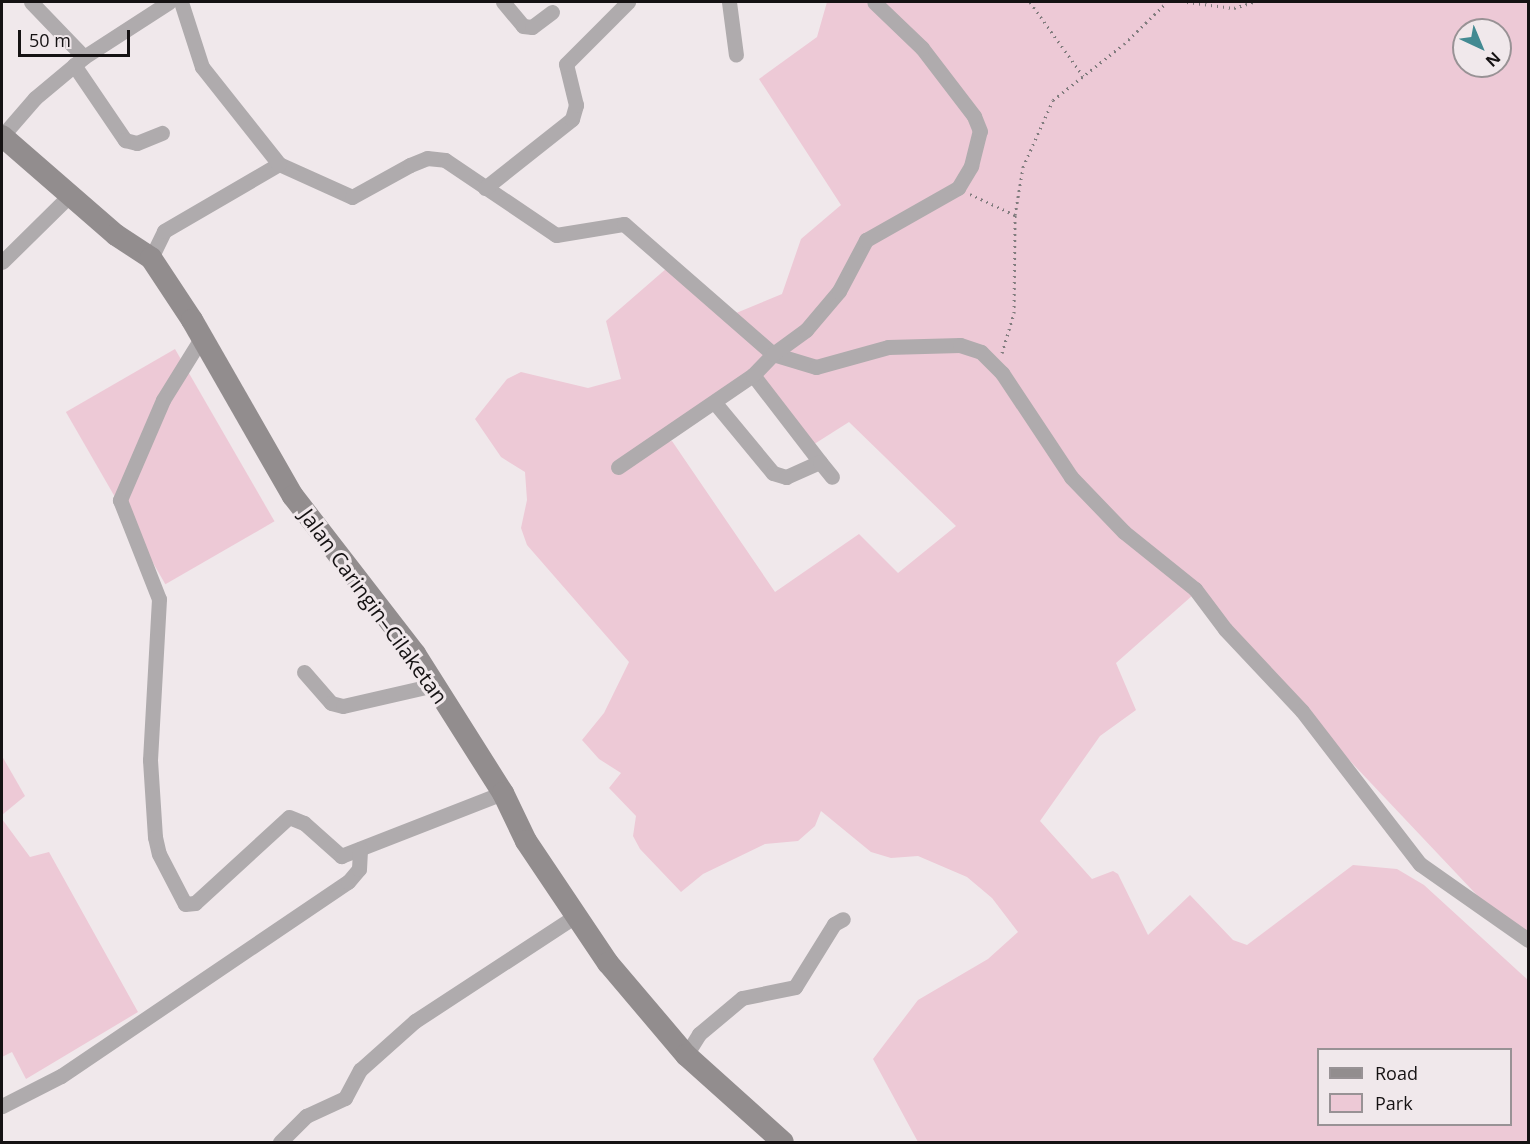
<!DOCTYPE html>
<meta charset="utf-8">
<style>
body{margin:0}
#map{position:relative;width:1530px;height:1144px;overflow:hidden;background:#f0e8eb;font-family:"Open Sans",sans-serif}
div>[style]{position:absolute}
.green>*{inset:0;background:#edc9d6;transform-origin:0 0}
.path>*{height:3px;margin-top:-1.5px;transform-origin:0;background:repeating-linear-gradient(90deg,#817c7e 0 1.5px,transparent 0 6px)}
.street>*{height:15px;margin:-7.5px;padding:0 7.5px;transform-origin:7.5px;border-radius:7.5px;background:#afabad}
.secondary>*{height:22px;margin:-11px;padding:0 11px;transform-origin:11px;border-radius:11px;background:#928d8e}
span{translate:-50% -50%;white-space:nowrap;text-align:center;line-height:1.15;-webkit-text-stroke:6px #f0e8eb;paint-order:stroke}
.street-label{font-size:21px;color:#151213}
.frame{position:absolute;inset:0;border:3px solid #151213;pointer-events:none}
.legend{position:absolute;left:1317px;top:1048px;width:195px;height:78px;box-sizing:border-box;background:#f0e8eb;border:2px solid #989295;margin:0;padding:8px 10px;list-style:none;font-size:18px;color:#151213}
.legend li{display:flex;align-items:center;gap:12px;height:30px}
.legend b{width:30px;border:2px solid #989295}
.north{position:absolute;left:1452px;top:18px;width:60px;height:60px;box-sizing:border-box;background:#f0e8eb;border:2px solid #989295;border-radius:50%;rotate:136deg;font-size:16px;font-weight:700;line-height:24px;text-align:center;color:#151213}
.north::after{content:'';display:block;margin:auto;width:21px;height:27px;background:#438a92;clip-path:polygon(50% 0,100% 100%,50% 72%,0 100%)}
.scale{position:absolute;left:18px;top:30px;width:112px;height:27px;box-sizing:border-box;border:3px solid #151213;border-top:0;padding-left:8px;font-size:18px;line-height:21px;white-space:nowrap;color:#151213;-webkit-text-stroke:4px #f0e8eb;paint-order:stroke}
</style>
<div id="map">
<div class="green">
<i style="clip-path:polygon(evenodd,827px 2px,1528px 2px,1528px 949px,1193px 595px,1116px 663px,1136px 710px,1100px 736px,1040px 821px,1092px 879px,1113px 871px,1118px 874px,1148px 935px,1190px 895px,1233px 940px,1247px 945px,1353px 865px,1397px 869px,1424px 885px,1528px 980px,1528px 1142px,918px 1142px,873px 1059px,918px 1000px,988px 959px,1018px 932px,992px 898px,967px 877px,918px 856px,891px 858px,871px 852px,821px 811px,815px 826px,798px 841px,765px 844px,703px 874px,681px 892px,640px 849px,633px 836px,636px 816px,609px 788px,621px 773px,599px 759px,582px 740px,604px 713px,629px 662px,527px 545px,521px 528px,527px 500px,525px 472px,501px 457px,475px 419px,507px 379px,521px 372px,588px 388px,621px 379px,606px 321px,667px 268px,729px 316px,782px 294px,801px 239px,841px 205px,759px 79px,817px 37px,827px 2px,1464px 30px,1500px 30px,1500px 66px,1464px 66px,1464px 30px,827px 2px,759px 375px,808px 448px,849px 422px,956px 526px,898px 573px,859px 534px,775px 592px,672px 441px,654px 445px,759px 375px,827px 2px,1318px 1050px,1510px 1050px,1510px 1124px,1318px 1124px,1318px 1050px)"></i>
<i style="left:175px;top:349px;width:199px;height:126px;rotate:60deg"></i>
<i style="clip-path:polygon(2px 756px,25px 796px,2px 815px)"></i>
<i style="clip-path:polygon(2px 819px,30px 857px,49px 852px,138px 1012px,26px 1079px,12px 1052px,2px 1057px)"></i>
</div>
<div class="path">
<i style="left:1030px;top:2px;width:91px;rotate:54.4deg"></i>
<i style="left:1187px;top:2px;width:47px;rotate:7.3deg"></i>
<i style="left:1234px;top:8px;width:21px;rotate:-17deg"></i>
<i style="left:970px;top:194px;width:50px;rotate:25deg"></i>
<i style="left:1002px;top:353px;width:42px;rotate:-73.3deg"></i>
<i style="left:1014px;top:313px;width:98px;rotate:-89.4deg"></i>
<i style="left:1015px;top:215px;width:49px;rotate:-80.5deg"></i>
<i style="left:1023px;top:167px;width:73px;rotate:-65.9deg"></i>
<i style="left:1053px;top:100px;width:90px;rotate:-38.3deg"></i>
<i style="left:1124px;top:44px;width:60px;rotate:-44.3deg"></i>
</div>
<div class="street">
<i style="left:31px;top:2px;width:76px;rotate:46.1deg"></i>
<i style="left:503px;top:2px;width:31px;rotate:50deg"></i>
<i style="left:523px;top:26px;width:9px;rotate:6deg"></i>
<i style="left:532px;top:27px;width:25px;rotate:-37deg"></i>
<i style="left:729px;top:2px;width:53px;rotate:82.5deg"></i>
<i style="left:74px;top:65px;width:91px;rotate:55.8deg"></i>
<i style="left:125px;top:140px;width:12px;rotate:14deg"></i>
<i style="left:137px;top:143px;width:27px;rotate:-22deg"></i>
<i style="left:2px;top:136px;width:50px;rotate:-49deg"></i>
<i style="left:35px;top:98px;width:64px;rotate:-39.9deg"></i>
<i style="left:84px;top:57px;width:101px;rotate:-32.9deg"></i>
<i style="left:279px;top:164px;width:80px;rotate:24.3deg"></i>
<i style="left:352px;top:197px;width:66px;rotate:-28.9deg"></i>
<i style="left:410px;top:165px;width:18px;rotate:-22deg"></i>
<i style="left:427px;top:158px;width:18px;rotate:6deg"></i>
<i style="left:445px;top:160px;width:134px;rotate:34deg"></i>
<i style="left:556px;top:235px;width:69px;rotate:-9.2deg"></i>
<i style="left:624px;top:224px;width:198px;rotate:41.1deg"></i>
<i style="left:773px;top:354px;width:45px;rotate:16.8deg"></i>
<i style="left:816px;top:367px;width:75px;rotate:-15.5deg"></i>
<i style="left:888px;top:347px;width:72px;rotate:-1.6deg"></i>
<i style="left:960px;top:345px;width:22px;rotate:18deg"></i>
<i style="left:981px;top:352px;width:30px;rotate:45deg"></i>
<i style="left:1002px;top:373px;width:125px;rotate:56.4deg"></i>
<i style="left:1071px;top:477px;width:76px;rotate:46.1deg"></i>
<i style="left:1124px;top:532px;width:91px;rotate:38.8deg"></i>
<i style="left:1195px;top:589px;width:50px;rotate:53.1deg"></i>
<i style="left:1225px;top:629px;width:112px;rotate:46.8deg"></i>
<i style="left:1302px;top:711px;width:193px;rotate:52.4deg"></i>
<i style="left:1420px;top:864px;width:132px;rotate:35.1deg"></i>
<i style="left:485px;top:188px;width:111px;rotate:-38.4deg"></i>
<i style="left:572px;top:119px;width:15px;rotate:-74deg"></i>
<i style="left:576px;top:105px;width:42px;rotate:-103.7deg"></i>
<i style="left:566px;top:64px;width:88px;rotate:-45deg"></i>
<i style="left:151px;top:258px;width:30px;rotate:-64deg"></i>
<i style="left:164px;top:231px;width:133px;rotate:-30.2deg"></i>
<i style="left:279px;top:164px;width:124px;rotate:-128.4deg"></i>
<i style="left:202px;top:67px;width:68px;rotate:-107.9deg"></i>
<i style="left:2px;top:262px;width:95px;rotate:-44.6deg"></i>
<i style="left:202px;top:337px;width:74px;rotate:121.8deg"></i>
<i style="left:163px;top:400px;width:109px;rotate:113.3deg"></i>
<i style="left:120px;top:500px;width:106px;rotate:68.5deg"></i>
<i style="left:159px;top:599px;width:161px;rotate:93.2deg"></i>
<i style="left:150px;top:760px;width:77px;rotate:86.3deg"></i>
<i style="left:155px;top:837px;width:17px;rotate:77deg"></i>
<i style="left:159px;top:854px;width:56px;rotate:62.5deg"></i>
<i style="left:185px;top:904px;width:10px;rotate:-6deg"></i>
<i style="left:195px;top:903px;width:127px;rotate:-42.5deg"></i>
<i style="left:289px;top:817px;width:16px;rotate:22deg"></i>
<i style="left:304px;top:823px;width:50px;rotate:41.7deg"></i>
<i style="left:341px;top:856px;width:174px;rotate:-21.3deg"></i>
<i style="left:753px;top:375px;width:110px;rotate:52.4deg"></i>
<i style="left:715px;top:403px;width:91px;rotate:50.4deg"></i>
<i style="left:773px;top:473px;width:14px;rotate:17deg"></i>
<i style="left:786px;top:477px;width:37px;rotate:-24deg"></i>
<i style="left:820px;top:462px;width:19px;rotate:51deg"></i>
<i style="left:618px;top:467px;width:163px;rotate:-34.3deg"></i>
<i style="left:753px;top:375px;width:29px;rotate:-46deg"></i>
<i style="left:773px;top:354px;width:41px;rotate:-36deg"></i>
<i style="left:806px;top:330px;width:51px;rotate:-49.8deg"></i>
<i style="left:839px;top:291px;width:58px;rotate:-62.1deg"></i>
<i style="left:866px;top:240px;width:106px;rotate:-29.5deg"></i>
<i style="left:958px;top:188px;width:26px;rotate:-59deg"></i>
<i style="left:971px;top:166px;width:36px;rotate:-76deg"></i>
<i style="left:980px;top:131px;width:16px;rotate:-112deg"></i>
<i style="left:974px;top:116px;width:86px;rotate:-127.4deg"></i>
<i style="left:922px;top:48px;width:66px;rotate:-136.2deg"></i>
<i style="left:304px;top:672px;width:41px;rotate:48.9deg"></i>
<i style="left:331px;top:703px;width:12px;rotate:14deg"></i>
<i style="left:343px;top:706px;width:94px;rotate:-12.9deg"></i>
<i style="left:686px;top:1055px;width:25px;rotate:-58deg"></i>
<i style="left:699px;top:1034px;width:56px;rotate:-39.9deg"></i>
<i style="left:742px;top:998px;width:54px;rotate:-11.7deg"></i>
<i style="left:795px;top:987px;width:74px;rotate:-58.2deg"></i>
<i style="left:834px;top:924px;width:10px;rotate:-29deg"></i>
<i style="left:2px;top:1106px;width:66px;rotate:-27deg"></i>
<i style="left:61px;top:1076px;width:346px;rotate:-34.1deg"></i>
<i style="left:348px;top:882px;width:17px;rotate:-50deg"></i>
<i style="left:359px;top:869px;width:20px;rotate:-87deg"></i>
<i style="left:280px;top:1142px;width:37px;rotate:-45deg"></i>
<i style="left:306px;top:1116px;width:43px;rotate:-24.8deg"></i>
<i style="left:345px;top:1098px;width:32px;rotate:-62deg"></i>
<i style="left:360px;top:1070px;width:74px;rotate:-41.7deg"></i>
<i style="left:415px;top:1021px;width:194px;rotate:-33.2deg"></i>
</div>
<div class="secondary">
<i style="left:2px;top:136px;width:151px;rotate:41deg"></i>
<i style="left:116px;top:235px;width:42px;rotate:33.3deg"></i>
<i style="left:151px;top:258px;width:74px;rotate:56.5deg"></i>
<i style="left:192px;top:320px;width:203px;rotate:60.2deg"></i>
<i style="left:293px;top:496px;width:200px;rotate:52.3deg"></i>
<i style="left:415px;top:654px;width:165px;rotate:57.7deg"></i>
<i style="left:503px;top:793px;width:53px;rotate:64.4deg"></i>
<i style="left:526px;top:841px;width:147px;rotate:56.1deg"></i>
<i style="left:608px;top:963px;width:121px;rotate:49.7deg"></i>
<i style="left:686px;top:1055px;width:130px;rotate:41.9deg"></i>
</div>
<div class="street-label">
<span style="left:374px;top:606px;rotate:54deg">Jalan Caringin–Cilaketan</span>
</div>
<div class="frame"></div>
<ul class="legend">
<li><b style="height:8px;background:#928d8e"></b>Road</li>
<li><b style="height:16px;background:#edc9d6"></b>Park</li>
</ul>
<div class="north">N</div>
<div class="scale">50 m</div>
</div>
